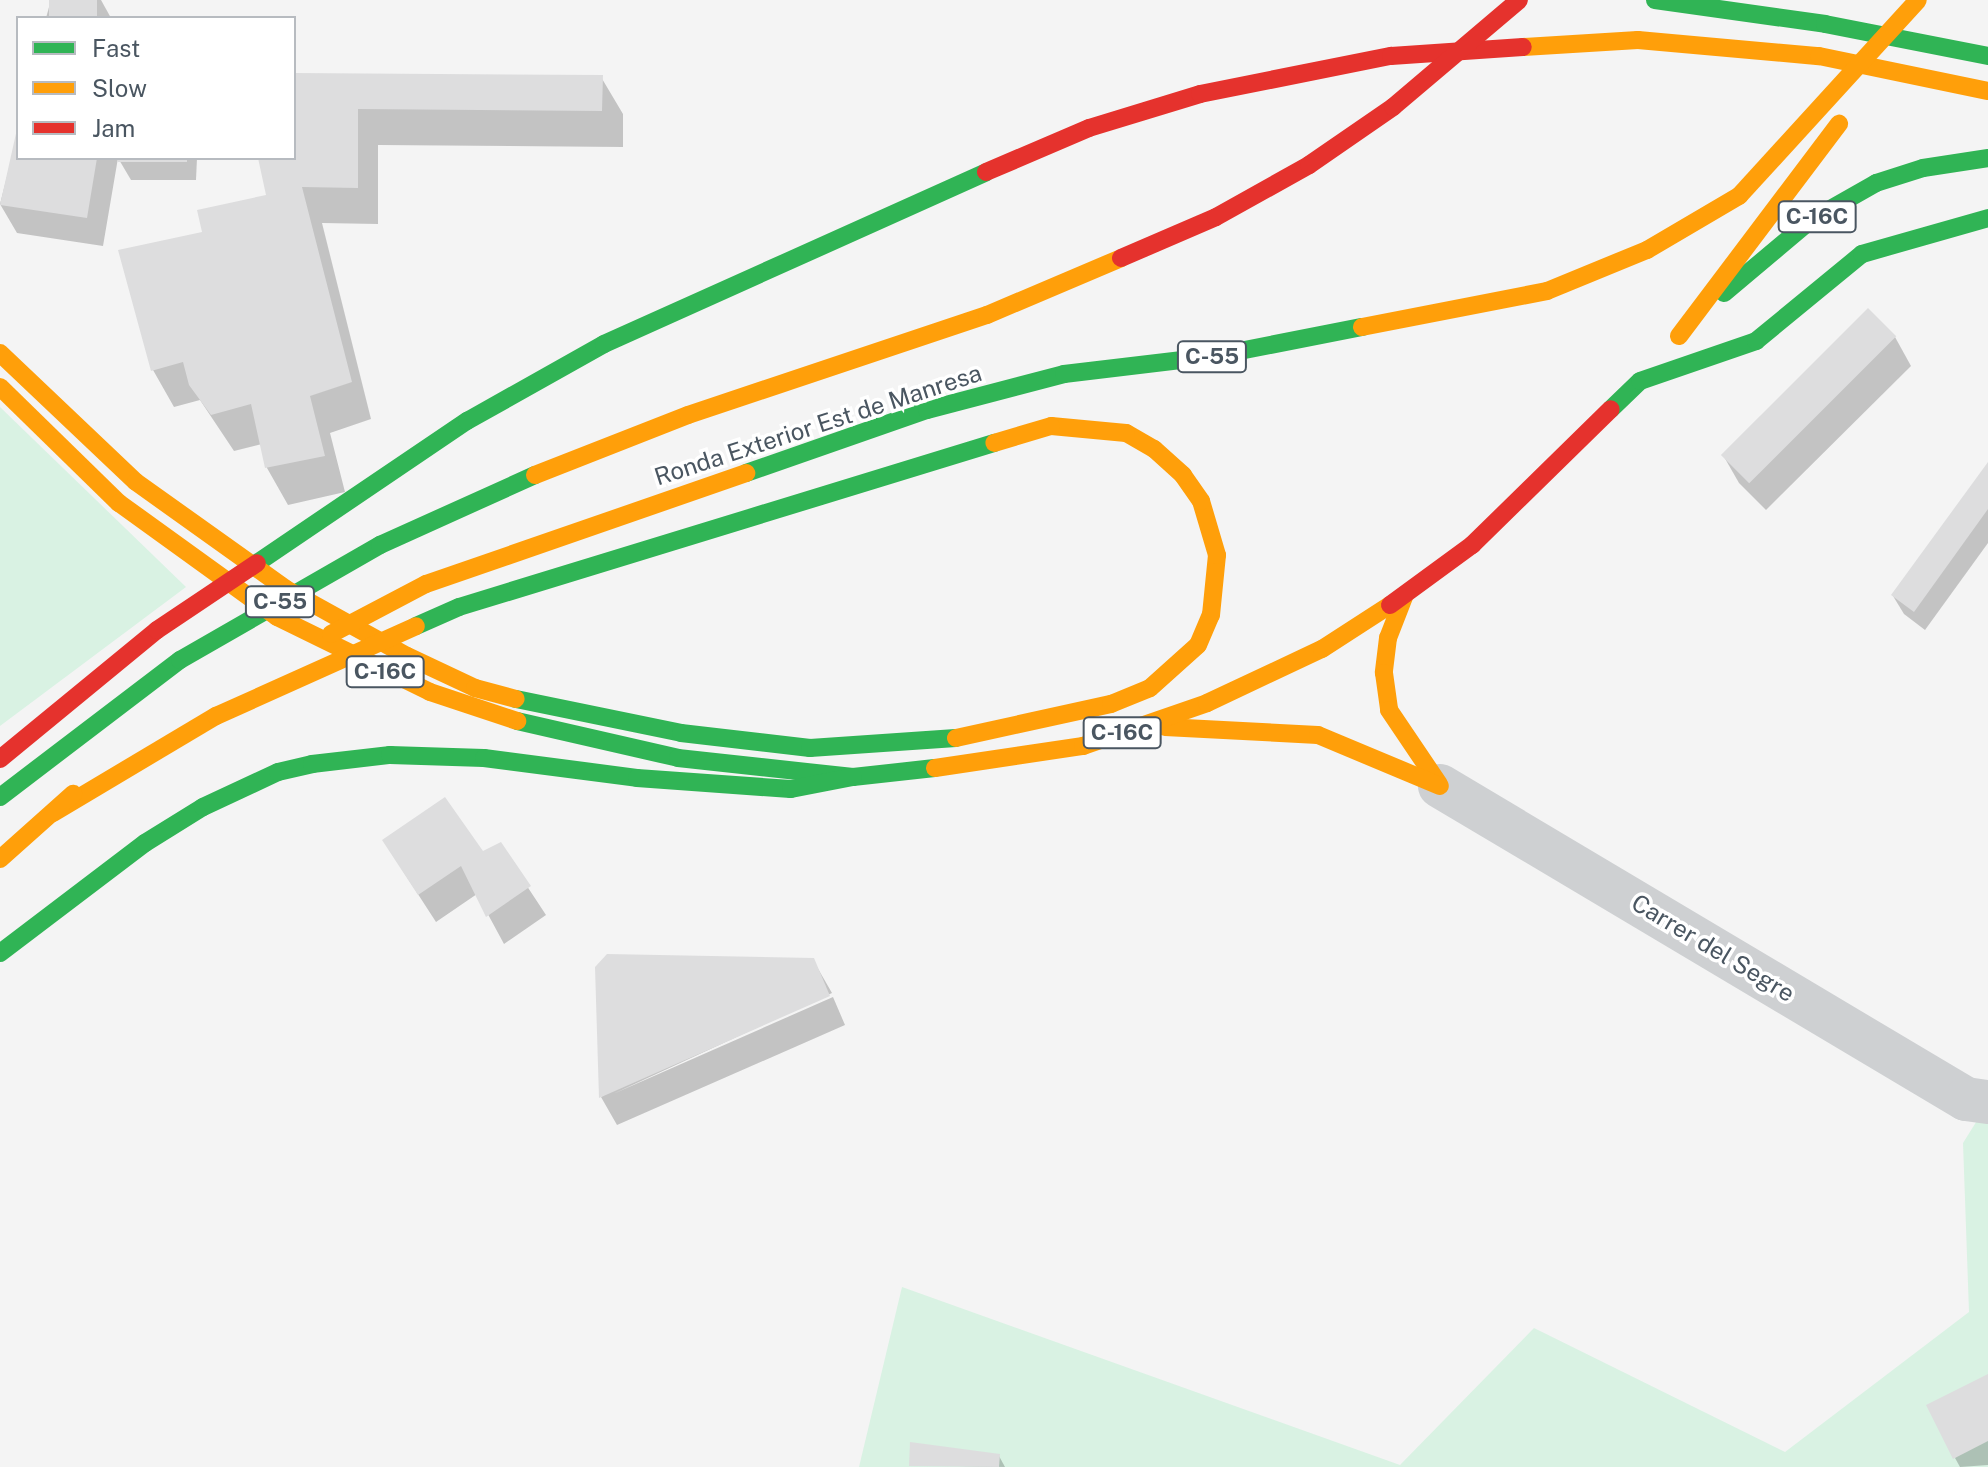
<!DOCTYPE html>
<style>
body{margin:0}
#map{position:relative;width:1988px;height:1467px;overflow:hidden;background:#f4f4f4;font-family:"Public Sans",sans-serif}
div>[style]{position:absolute}
.green>*{inset:0;background:#d9f2e3}
.shadow>*{inset:0;background:#0003}
.building>*{inset:0;background:#ddddde;transform-origin:0 0}
.street>*{height:44px;margin:-22px;padding:0 22px;transform-origin:22px;border-radius:22px;background:#ced0d2}
.fast>*{height:18px;margin:-9px;padding:0 9px;transform-origin:9px;border-radius:9px;background:#30b455}
.slow>*{height:18px;margin:-9px;padding:0 9px;transform-origin:9px;border-radius:9px;background:#ff9f0a}
.jam>*{height:18px;margin:-9px;padding:0 9px;transform-origin:9px;border-radius:9px;background:#e5322d}
span{translate:-50% -50%;white-space:nowrap;text-align:center;line-height:1.15;-webkit-text-stroke:7px #fff;paint-order:stroke}
.shield-label span{padding:2px 6px;background:#fff;border:2px solid;border-radius:6px;-webkit-text-stroke-width:0}
.shield-label{font-size:22px;color:#4a5661;font-weight:700}
.street-label{font-size:24px;color:#4a5661}
.legend{position:absolute;left:16px;top:16px;width:280px;height:144px;box-sizing:border-box;background:#fff;border:2px solid #b7bbc0;margin:0;padding:10px 14px;list-style:none;font-size:24px;color:#4a5661}
.legend li{display:flex;align-items:center;gap:16px;height:40px}
.legend b{width:40px;border:2px solid #b7bbc0}
</style>
<div id="map">
<div class="green">
<i style="clip-path:polygon(0 407px,186px 587px,0 726px)"></i>
<i style="clip-path:polygon(1988px 1103px,1988px 1467px,859px 1467px,902px 1287px,1400px 1465px,1534px 1328px,1785px 1452px,1969px 1312px,1963px 1143px)"></i>
</div>
<div class="shadow">
<i style="clip-path:polygon(51px 0,101px 0,111px 18px,46px 18px)"></i>
<i style="clip-path:polygon(294px 75px,601px 77px,623px 114px,623px 147px,378px 145px,378px 224px,322px 223px,371px 419px,330px 433px,345px 492px,288px 505px,267px 468px,262px 444px,234px 451px,200px 400px,174px 407px,153px 370px,204px 233px,268px 197px,260px 158px,294px 158px)"></i>
<i style="clip-path:polygon(18px 133px,18px 158px,118px 158px,103px 246px,17px 233px,0 204px)"></i>
<i style="clip-path:polygon(118px 158px,197px 158px,196px 180px,131px 180px)"></i>
<i style="clip-path:polygon(1868px 310px,1895px 337px,1911px 366px,1766px 510px,1739px 483px,1723px 455px)"></i>
<i style="clip-path:polygon(1988px 465px,1988px 543px,1925px 630px,1904px 614px,1893px 596px)"></i>
<i style="clip-path:polygon(500px 845px,546px 915px,504px 944px,477px 894px,436px 922px,401px 868px,483px 853px)"></i>
<i style="clip-path:polygon(813px 960px,832px 993px,613px 1094px,833px 997px,845px 1025px,617px 1125px,601px 1097px)"></i>
<i style="clip-path:polygon(1988px 1376px,1988px 1465px,1960px 1467px,1955px 1458px)"></i>
<i style="clip-path:polygon(999px 1456px,1005px 1467px,911px 1465px)"></i>
</div>
<div class="building">
<i style="left:49px;top:0;width:48px;height:19px"></i>
<i style="clip-path:polygon(294px 73px,603px 75px,602px 111px,358px 109px,358px 188px,302px 187px,352px 382px,310px 396px,325px 456px,265px 468px,251px 404px,211px 415px,189px 385px,183px 362px,151px 371px,118px 250px,202px 232px,197px 210px,266px 195px,258px 158px,294px 158px)"></i>
<i style="clip-path:polygon(17px 129px,18px 158px,97px 158px,87px 218px,0 205px)"></i>
<i style="left:118px;top:158px;width:69px;height:4px"></i>
<i style="left:1868px;top:308px;width:40px;height:208px;rotate:45deg"></i>
<i style="clip-path:polygon(1988px 462px,1988px 509px,1914px 612px,1891px 595px)"></i>
<i style="clip-path:polygon(445px 797px,483px 851px,501px 842px,531px 886px,486px 917px,461px 866px,418px 895px,382px 840px)"></i>
<i style="clip-path:polygon(607px 954px,814px 958px,830px 996px,599px 1098px,595px 967px)"></i>
<i style="clip-path:polygon(1988px 1374px,1988px 1441px,1953px 1459px,1926px 1405px)"></i>
<i style="clip-path:polygon(910px 1442px,1000px 1454px,999px 1467px,909px 1466px)"></i>
</div>
<div class="street">
<i style="left:1440px;top:786px;width:612px;rotate:30.76deg"></i>
<i style="left:1966px;top:1099px;width:22px;rotate:8deg"></i>
</div>
<div class="fast">
<i style="left:1655px;top:0;width:172px;rotate:8deg"></i>
<i style="left:1825px;top:24px;width:166px;rotate:11.1deg"></i>
<i style="left:1724px;top:293px;width:114px;rotate:-40deg"></i>
<i style="left:1811px;top:220px;width:75px;rotate:-29.6deg"></i>
<i style="left:1876px;top:183px;width:49px;rotate:-17.7deg"></i>
<i style="left:1923px;top:168px;width:66px;rotate:-8.7deg"></i>
<i style="left:1611px;top:409px;width:40px;rotate:-44deg"></i>
<i style="left:1640px;top:381px;width:123px;rotate:-19deg"></i>
<i style="left:1756px;top:341px;width:137px;rotate:-39.4deg"></i>
<i style="left:1862px;top:254px;width:131px;rotate:-15.9deg"></i>
<i style="left:746px;top:473px;width:192px;rotate:-19.2deg"></i>
<i style="left:927px;top:410px;width:142px;rotate:-14.7deg"></i>
<i style="left:1064px;top:374px;width:151px;rotate:-6.8deg"></i>
<i style="left:1214px;top:356px;width:151px;rotate:-11.1deg"></i>
<i style="left:257px;top:563px;width:254px;rotate:-34.1deg"></i>
<i style="left:467px;top:421px;width:157px;rotate:-29.3deg"></i>
<i style="left:604px;top:344px;width:419px;rotate:-24.2deg"></i>
<i style="left:416px;top:626px;width:47px;rotate:-23.8deg"></i>
<i style="left:459px;top:607px;width:560px;rotate:-17.04deg"></i>
<i style="left:516px;top:699px;width:168px;rotate:11.6deg"></i>
<i style="left:681px;top:733px;width:130px;rotate:6.6deg"></i>
<i style="left:810px;top:748px;width:146px;rotate:-3.9deg"></i>
<i style="left:517px;top:721px;width:165px;rotate:12.9deg"></i>
<i style="left:678px;top:758px;width:176px;rotate:6.2deg"></i>
<i style="left:853px;top:777px;width:82px;rotate:-6.3deg"></i>
<i style="left:0;top:797px;width:226px;rotate:-37.3deg"></i>
<i style="left:180px;top:660px;width:231px;rotate:-29.9deg"></i>
<i style="left:380px;top:545px;width:170px;rotate:-24.3deg"></i>
<i style="left:0;top:953px;width:182px;rotate:-37.2deg"></i>
<i style="left:145px;top:843px;width:68px;rotate:-31.8deg"></i>
<i style="left:203px;top:807px;width:83px;rotate:-25deg"></i>
<i style="left:278px;top:772px;width:35px;rotate:-13deg"></i>
<i style="left:312px;top:764px;width:79px;rotate:-6.6deg"></i>
<i style="left:390px;top:755px;width:94px;rotate:1.8deg"></i>
<i style="left:484px;top:758px;width:154px;rotate:7.4deg"></i>
<i style="left:637px;top:778px;width:154px;rotate:4.1deg"></i>
<i style="left:791px;top:789px;width:63px;rotate:-11deg"></i>
</div>
<div class="slow">
<i style="left:1523px;top:47px;width:115px;rotate:-3.5deg"></i>
<i style="left:1638px;top:40px;width:182px;rotate:5.1deg"></i>
<i style="left:1819px;top:56px;width:173px;rotate:11.7deg"></i>
<i style="left:1362px;top:327px;width:188px;rotate:-11deg"></i>
<i style="left:1547px;top:291px;width:108px;rotate:-22.3deg"></i>
<i style="left:1647px;top:250px;width:107px;rotate:-30.4deg"></i>
<i style="left:1739px;top:196px;width:265px;rotate:-47.6deg"></i>
<i style="left:1679px;top:336px;width:266px;rotate:-53deg"></i>
<i style="left:0;top:353px;width:187px;rotate:43.5deg"></i>
<i style="left:136px;top:482px;width:184px;rotate:35.5deg"></i>
<i style="left:286px;top:589px;width:138px;rotate:29deg"></i>
<i style="left:407px;top:656px;width:75px;rotate:25.2deg"></i>
<i style="left:475px;top:688px;width:42px;rotate:15deg"></i>
<i style="left:0;top:387px;width:166px;rotate:44.3deg"></i>
<i style="left:119px;top:503px;width:195px;rotate:35.8deg"></i>
<i style="left:277px;top:617px;width:170px;rotate:26.1deg"></i>
<i style="left:430px;top:692px;width:92px;rotate:18.4deg"></i>
<i style="left:535px;top:475px;width:164px;rotate:-21.4deg"></i>
<i style="left:688px;top:415px;width:315px;rotate:-18.5deg"></i>
<i style="left:987px;top:315px;width:146px;rotate:-23deg"></i>
<i style="left:1404px;top:597px;width:44px;rotate:111.3deg"></i>
<i style="left:1388px;top:638px;width:35px;rotate:97deg"></i>
<i style="left:1384px;top:673px;width:37px;rotate:82deg"></i>
<i style="left:1389px;top:710px;width:89px;rotate:56deg"></i>
<i style="left:331px;top:634px;width:107px;rotate:-27.8deg"></i>
<i style="left:426px;top:584px;width:339px;rotate:-19.1deg"></i>
<i style="left:1165px;top:727px;width:153px;rotate:3deg"></i>
<i style="left:1318px;top:735px;width:132px;rotate:22.7deg"></i>
<i style="left:956px;top:738px;width:159px;rotate:-12.4deg"></i>
<i style="left:1111px;top:704px;width:42px;rotate:-22.3deg"></i>
<i style="left:1150px;top:688px;width:64px;rotate:-41.9deg"></i>
<i style="left:1198px;top:645px;width:33px;rotate:-67deg"></i>
<i style="left:1211px;top:615px;width:60px;rotate:-84.3deg"></i>
<i style="left:1217px;top:555px;width:56px;rotate:-106.5deg"></i>
<i style="left:1201px;top:501px;width:32px;rotate:-125deg"></i>
<i style="left:1183px;top:475px;width:39px;rotate:-138deg"></i>
<i style="left:1154px;top:449px;width:32px;rotate:-150deg"></i>
<i style="left:1126px;top:433px;width:75px;rotate:-174.7deg"></i>
<i style="left:1051px;top:426px;width:59px;rotate:163.4deg"></i>
<i style="left:935px;top:768px;width:150px;rotate:-8.5deg"></i>
<i style="left:1083px;top:746px;width:131px;rotate:-19.1deg"></i>
<i style="left:1207px;top:703px;width:127px;rotate:-25.2deg"></i>
<i style="left:1322px;top:649px;width:81px;rotate:-32.9deg"></i>
<i style="left:53px;top:813px;width:190px;rotate:-30.8deg"></i>
<i style="left:216px;top:716px;width:219px;rotate:-24.2deg"></i>
<i style="left:0;top:859px;width:98px;rotate:-41.7deg"></i>
</div>
<div class="jam">
<i style="left:986px;top:172px;width:112px;rotate:-23.1deg"></i>
<i style="left:1089px;top:128px;width:116px;rotate:-17deg"></i>
<i style="left:1200px;top:94px;width:195px;rotate:-11.3deg"></i>
<i style="left:1391px;top:56px;width:132px;rotate:-3.9deg"></i>
<i style="left:1121px;top:258px;width:103px;rotate:-23.3deg"></i>
<i style="left:1216px;top:217px;width:107px;rotate:-29.2deg"></i>
<i style="left:1309px;top:165px;width:102px;rotate:-34.6deg"></i>
<i style="left:1393px;top:107px;width:165px;rotate:-40.3deg"></i>
<i style="left:1390px;top:605px;width:102px;rotate:-36.2deg"></i>
<i style="left:1472px;top:545px;width:194px;rotate:-44.4deg"></i>
<i style="left:0;top:759px;width:203px;rotate:-39.4deg"></i>
<i style="left:157px;top:630px;width:120px;rotate:-33.8deg"></i>
</div>
<div class="shield-label">
<span style="left:1817px;top:217px">C-16C</span>
<span style="left:1212px;top:357px">C-55</span>
<span style="left:280px;top:602px">C-55</span>
<span style="left:385px;top:672px">C-16C</span>
<span style="left:1122px;top:733px">C-16C</span>
</div>
<div class="street-label">
<span style="left:818px;top:425px;rotate:-18deg">Ronda Exterior Est de Manresa</span>
<span style="left:1713px;top:948px;rotate:31deg">Carrer del Segre</span>
</div>
<ul class="legend">
<li><b style="height:10px;background:#30b455"></b>Fast</li>
<li><b style="height:10px;background:#ff9f0a"></b>Slow</li>
<li><b style="height:10px;background:#e5322d"></b>Jam</li>
</ul>
</div>
